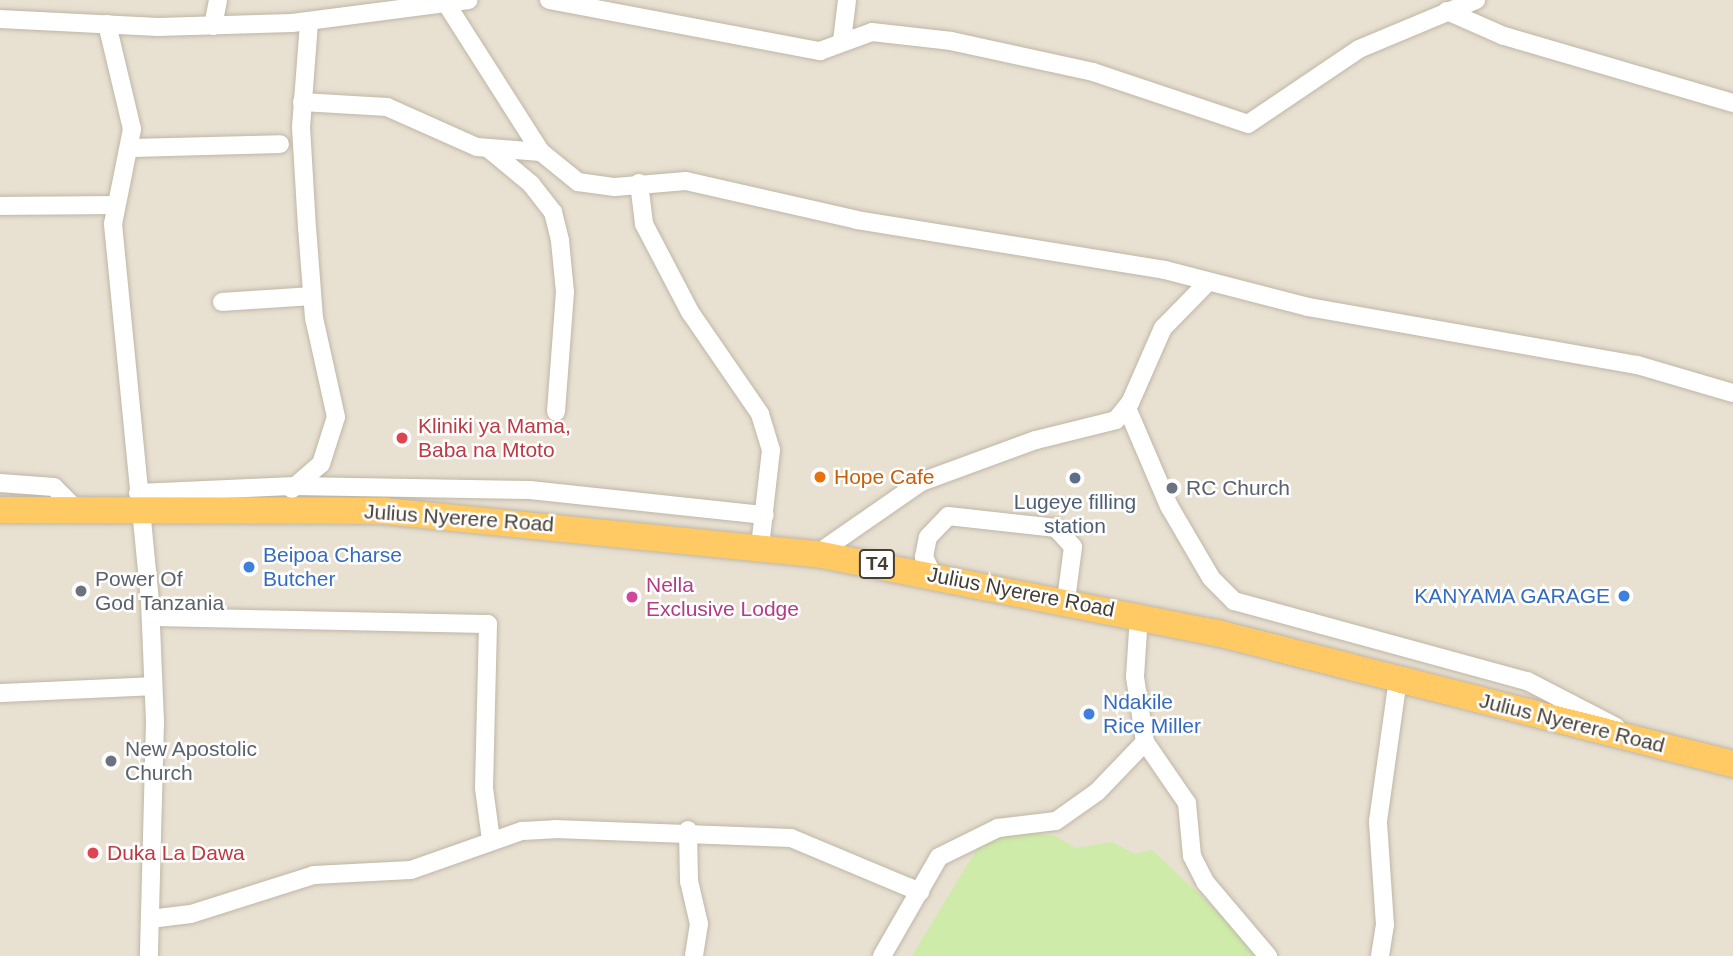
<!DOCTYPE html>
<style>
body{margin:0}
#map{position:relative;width:1733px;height:956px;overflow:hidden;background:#f3eee4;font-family:Helvetica,sans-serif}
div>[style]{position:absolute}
.residential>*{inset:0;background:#e8e0d1;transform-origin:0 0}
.green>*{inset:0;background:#ceeba9}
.roads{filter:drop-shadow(0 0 2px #bfb6a6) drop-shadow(0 0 2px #bfb6a6)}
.minor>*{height:18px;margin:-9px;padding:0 9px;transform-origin:9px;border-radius:9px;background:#fff}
.highway>*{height:26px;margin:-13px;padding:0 13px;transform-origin:13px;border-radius:13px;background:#ffca63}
.dots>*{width:19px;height:19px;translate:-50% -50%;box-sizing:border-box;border:4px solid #fff;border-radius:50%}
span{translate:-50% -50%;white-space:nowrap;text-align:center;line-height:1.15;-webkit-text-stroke:5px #fff;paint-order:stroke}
.shield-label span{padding:2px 5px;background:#fff;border:2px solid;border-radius:5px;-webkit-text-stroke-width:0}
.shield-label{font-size:19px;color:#463e33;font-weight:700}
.health-label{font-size:21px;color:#be3a42}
.left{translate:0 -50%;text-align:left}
.food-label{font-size:21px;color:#c56008}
.worship-label{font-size:21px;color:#5b616d}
.service-label{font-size:21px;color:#4e5e75}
.street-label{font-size:21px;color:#463e33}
.shop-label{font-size:21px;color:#366cbe}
.right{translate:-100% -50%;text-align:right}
.hotel-label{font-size:21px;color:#b23c85}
</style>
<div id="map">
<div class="residential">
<i style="left:0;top:0;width:1733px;height:956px"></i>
</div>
<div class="green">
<i style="clip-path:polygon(1010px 830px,1055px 836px,1076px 848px,1112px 842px,1135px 854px,1152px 850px,1265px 956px,912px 956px,978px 847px)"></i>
</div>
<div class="roads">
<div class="minor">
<i style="left:444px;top:0;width:180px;rotate:57.5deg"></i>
<i style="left:541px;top:152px;width:48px;rotate:39deg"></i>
<i style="left:578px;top:182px;width:37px;rotate:8deg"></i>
<i style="left:615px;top:187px;width:71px;rotate:-4.8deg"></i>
<i style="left:686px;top:181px;width:175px;rotate:12.8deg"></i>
<i style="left:857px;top:220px;width:312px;rotate:9.2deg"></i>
<i style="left:1165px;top:270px;width:148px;rotate:14.5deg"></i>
<i style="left:1308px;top:307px;width:334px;rotate:10deg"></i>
<i style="left:1637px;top:365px;width:100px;rotate:16.3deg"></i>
<i style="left:549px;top:0;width:276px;rotate:10.7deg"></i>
<i style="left:820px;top:51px;width:55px;rotate:-20.1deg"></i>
<i style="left:872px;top:32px;width:80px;rotate:6.5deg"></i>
<i style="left:951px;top:41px;width:145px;rotate:12.3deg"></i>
<i style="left:1093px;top:72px;width:163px;rotate:18.5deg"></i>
<i style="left:1248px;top:124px;width:134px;rotate:-34deg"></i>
<i style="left:1359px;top:49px;width:127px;rotate:-22.7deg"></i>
<i style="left:1447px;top:11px;width:62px;rotate:23.7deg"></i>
<i style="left:1504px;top:36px;width:239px;rotate:16.3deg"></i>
<i style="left:0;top:19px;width:158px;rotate:2.9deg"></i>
<i style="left:158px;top:27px;width:134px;rotate:-1.7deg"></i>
<i style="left:292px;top:23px;width:178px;rotate:-7.4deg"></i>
<i style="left:107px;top:24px;width:108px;rotate:76.6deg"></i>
<i style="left:132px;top:129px;width:97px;rotate:101.3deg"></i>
<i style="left:113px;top:224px;width:380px;rotate:84.4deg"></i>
<i style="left:150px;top:602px;width:120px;rotate:87.6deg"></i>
<i style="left:155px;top:722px;width:234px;rotate:91.5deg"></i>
<i style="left:213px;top:26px;width:26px;rotate:-79deg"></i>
<i style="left:842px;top:41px;width:41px;rotate:-83deg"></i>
<i style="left:302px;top:102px;width:85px;rotate:3.4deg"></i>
<i style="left:387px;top:107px;width:98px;rotate:24deg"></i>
<i style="left:477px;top:147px;width:64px;rotate:4.5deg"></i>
<i style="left:132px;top:148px;width:148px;rotate:-1.5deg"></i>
<i style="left:489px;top:149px;width:55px;rotate:39.8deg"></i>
<i style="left:531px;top:184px;width:36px;rotate:52deg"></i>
<i style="left:553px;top:212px;width:30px;rotate:76deg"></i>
<i style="left:560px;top:241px;width:51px;rotate:84.4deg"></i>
<i style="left:565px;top:292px;width:120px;rotate:94.3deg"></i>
<i style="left:639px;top:183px;width:41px;rotate:83deg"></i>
<i style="left:644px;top:224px;width:99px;rotate:62.4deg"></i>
<i style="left:690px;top:312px;width:124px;rotate:55.5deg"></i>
<i style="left:760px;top:414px;width:38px;rotate:73deg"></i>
<i style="left:771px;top:450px;width:98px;rotate:96.5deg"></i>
<i style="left:0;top:206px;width:113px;rotate:-0.5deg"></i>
<i style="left:222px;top:302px;width:90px;rotate:-3.8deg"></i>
<i style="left:1127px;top:408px;width:107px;rotate:66.8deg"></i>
<i style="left:1169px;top:506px;width:83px;rotate:59.7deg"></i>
<i style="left:1211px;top:578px;width:33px;rotate:45deg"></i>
<i style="left:1234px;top:601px;width:304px;rotate:15.3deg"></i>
<i style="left:1527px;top:681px;width:100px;rotate:27.3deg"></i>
<i style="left:0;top:483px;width:54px;rotate:4.2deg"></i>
<i style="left:54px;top:487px;width:34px;rotate:45deg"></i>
<i style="left:292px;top:489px;width:38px;rotate:-41deg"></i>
<i style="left:321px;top:464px;width:49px;rotate:-72.3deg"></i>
<i style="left:336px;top:417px;width:101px;rotate:-102.5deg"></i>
<i style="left:314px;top:318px;width:90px;rotate:-94.4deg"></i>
<i style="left:307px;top:228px;width:101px;rotate:-93.4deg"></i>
<i style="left:301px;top:127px;width:105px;rotate:-85.6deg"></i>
<i style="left:138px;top:493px;width:157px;rotate:-2.6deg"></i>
<i style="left:295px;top:486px;width:235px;rotate:1deg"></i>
<i style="left:530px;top:490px;width:236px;rotate:6.1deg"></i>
<i style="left:817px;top:554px;width:126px;rotate:-34.7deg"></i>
<i style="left:921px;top:482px;width:122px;rotate:-20.1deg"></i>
<i style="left:1036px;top:440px;width:82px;rotate:-14deg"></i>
<i style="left:1116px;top:420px;width:22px;rotate:-51deg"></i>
<i style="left:1130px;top:403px;width:82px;rotate:-66.3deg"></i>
<i style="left:1163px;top:328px;width:63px;rotate:-45.6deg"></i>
<i style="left:932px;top:574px;width:19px;rotate:-115deg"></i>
<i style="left:924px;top:557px;width:20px;rotate:-79deg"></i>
<i style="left:928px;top:537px;width:29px;rotate:-46deg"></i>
<i style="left:948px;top:516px;width:109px;rotate:6.3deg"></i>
<i style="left:1056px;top:528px;width:25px;rotate:48deg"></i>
<i style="left:1073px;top:547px;width:53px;rotate:97.5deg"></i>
<i style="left:1139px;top:616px;width:61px;rotate:93.8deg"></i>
<i style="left:1135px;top:677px;width:66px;rotate:81.3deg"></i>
<i style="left:1145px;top:742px;width:74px;rotate:55.5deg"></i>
<i style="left:1187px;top:803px;width:53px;rotate:84.6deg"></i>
<i style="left:1192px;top:856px;width:30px;rotate:63deg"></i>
<i style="left:1206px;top:883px;width:96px;rotate:49.7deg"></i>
<i style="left:151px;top:617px;width:337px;rotate:1.2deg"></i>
<i style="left:488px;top:624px;width:164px;rotate:91.4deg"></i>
<i style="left:484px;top:788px;width:52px;rotate:82.3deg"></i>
<i style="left:0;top:693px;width:153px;rotate:-2.6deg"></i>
<i style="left:688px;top:830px;width:51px;rotate:88.9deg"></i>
<i style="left:689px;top:881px;width:44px;rotate:76.9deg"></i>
<i style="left:699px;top:924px;width:32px;rotate:99deg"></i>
<i style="left:150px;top:919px;width:41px;rotate:-7deg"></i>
<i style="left:191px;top:914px;width:129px;rotate:-17.6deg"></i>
<i style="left:314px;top:875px;width:97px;rotate:-3deg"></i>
<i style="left:411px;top:870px;width:118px;rotate:-19.4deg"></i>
<i style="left:522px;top:831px;width:33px;rotate:-3deg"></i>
<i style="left:555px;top:829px;width:236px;rotate:2.2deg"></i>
<i style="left:791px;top:838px;width:140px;rotate:22.7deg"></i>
<i style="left:882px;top:956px;width:114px;rotate:-60.1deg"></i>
<i style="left:939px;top:857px;width:66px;rotate:-26.2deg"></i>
<i style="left:998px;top:828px;width:58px;rotate:-6.9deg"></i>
<i style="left:1056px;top:821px;width:50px;rotate:-35.3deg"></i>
<i style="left:1097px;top:792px;width:69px;rotate:-46.2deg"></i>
<i style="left:1380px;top:956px;width:31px;rotate:-81deg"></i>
<i style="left:1385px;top:925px;width:104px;rotate:-93.9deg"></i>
<i style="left:1378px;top:821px;width:143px;rotate:-82deg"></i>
</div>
<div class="highway">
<i style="left:0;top:510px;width:384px;rotate:0.1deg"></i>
<i style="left:384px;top:511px;width:435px;rotate:5.7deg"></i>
<i style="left:817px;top:554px;width:408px;rotate:11.2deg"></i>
<i style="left:1217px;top:633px;width:532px;rotate:14.25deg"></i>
</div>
</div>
<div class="dots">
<i style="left:402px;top:438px;background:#e0444e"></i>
<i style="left:820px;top:477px;background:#e8710a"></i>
<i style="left:1075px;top:478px;background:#5c6f8a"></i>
<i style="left:1172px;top:488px;background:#6b7280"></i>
<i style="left:249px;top:567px;background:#3f7fe0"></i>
<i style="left:81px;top:591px;background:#6b7280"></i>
<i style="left:1624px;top:596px;background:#3f7fe0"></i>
<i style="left:632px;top:597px;background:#d1479c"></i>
<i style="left:1089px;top:714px;background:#3f7fe0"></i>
<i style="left:111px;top:761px;background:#6b7280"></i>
<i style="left:93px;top:853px;background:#e0444e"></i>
</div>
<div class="shield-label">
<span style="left:877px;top:564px">T4</span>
</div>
<div class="health-label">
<span class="left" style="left:418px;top:438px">Kliniki ya Mama,<br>Baba na Mtoto</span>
<span class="left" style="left:107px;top:853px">Duka La Dawa</span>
</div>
<div class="food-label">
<span class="left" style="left:834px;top:477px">Hope Cafe</span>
</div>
<div class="worship-label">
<span class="left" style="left:1186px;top:488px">RC Church</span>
<span class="left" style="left:95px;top:591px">Power Of<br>God Tanzania</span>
<span class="left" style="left:125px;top:761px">New Apostolic<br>Church</span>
</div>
<div class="service-label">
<span style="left:1075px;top:514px">Lugeye filling<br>station</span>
</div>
<div class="street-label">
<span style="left:459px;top:518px;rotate:4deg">Julius Nyerere Road</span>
<span style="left:1021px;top:592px;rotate:11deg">Julius Nyerere Road</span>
<span style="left:1572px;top:723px;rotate:14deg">Julius Nyerere Road</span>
</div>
<div class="shop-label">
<span class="left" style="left:263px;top:567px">Beipoa Charse<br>Butcher</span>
<span class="right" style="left:1610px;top:596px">KANYAMA GARAGE</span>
<span class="left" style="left:1103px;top:714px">Ndakile<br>Rice Miller</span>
</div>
<div class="hotel-label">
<span class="left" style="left:646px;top:597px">Nella<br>Exclusive Lodge</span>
</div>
</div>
